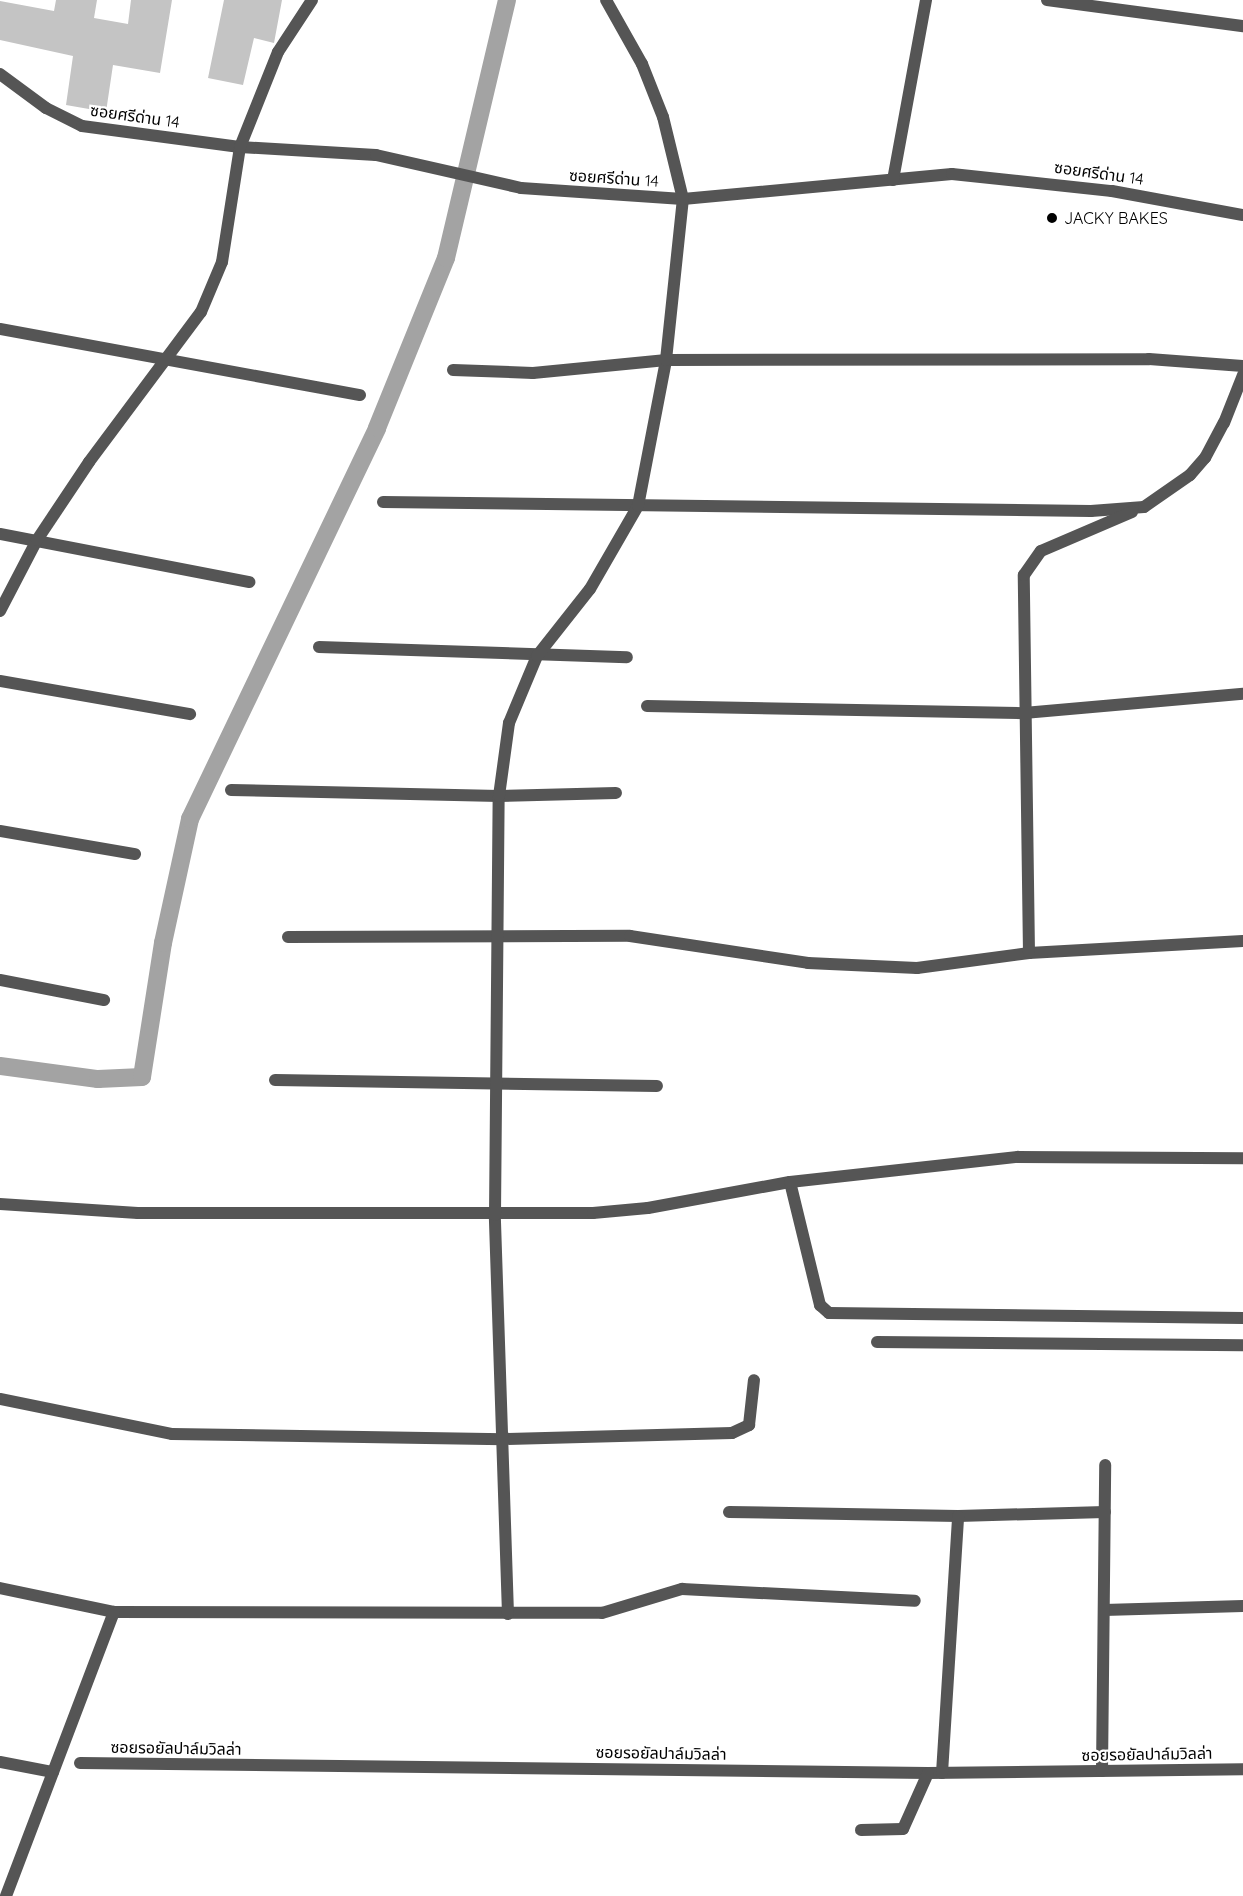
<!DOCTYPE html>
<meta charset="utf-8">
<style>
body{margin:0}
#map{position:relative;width:1243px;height:1896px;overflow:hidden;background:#fff;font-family:Quicksand,"Noto Sans Thai",sans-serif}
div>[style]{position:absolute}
.canal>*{height:18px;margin:-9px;padding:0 9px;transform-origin:9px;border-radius:9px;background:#a3a3a3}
.building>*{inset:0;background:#c4c4c4}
.minor>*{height:12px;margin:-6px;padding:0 6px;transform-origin:6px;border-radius:6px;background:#555}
.dots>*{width:16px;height:16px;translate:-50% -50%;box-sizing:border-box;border:3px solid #fff;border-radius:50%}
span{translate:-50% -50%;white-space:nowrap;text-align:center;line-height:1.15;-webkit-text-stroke:4.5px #fff;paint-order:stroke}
.street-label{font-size:16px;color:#000}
.poi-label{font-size:16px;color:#000}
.left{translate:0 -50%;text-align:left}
</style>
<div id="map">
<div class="canal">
<i style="left:0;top:1066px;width:99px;rotate:7.6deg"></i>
<i style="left:98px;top:1079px;width:44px;rotate:-2.6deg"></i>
<i style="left:142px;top:1077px;width:136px;rotate:-81.1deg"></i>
<i style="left:163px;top:943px;width:127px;rotate:-77.7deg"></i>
<i style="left:190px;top:819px;width:433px;rotate:-64.4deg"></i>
<i style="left:377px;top:428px;width:183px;rotate:-67.9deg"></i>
<i style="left:446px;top:258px;width:265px;rotate:-76.7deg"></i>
</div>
<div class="building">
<i style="clip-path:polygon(56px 0,97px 0,94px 18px,128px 24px,131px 0,172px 0,160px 73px,113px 65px,106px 112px,66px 105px,73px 56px,0 40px,0 1px,54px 11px)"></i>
<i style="clip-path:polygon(224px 0,282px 0,274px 43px,254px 38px,243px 85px,208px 78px)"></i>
</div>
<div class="minor">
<i style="left:1047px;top:0;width:198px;rotate:7.6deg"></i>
<i style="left:0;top:74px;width:57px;rotate:36.5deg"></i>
<i style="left:46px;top:108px;width:40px;rotate:26.6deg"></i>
<i style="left:82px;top:126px;width:159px;rotate:7.6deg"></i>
<i style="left:240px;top:147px;width:136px;rotate:3.4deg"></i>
<i style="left:376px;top:155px;width:149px;rotate:12.8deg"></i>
<i style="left:521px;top:188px;width:162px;rotate:3.9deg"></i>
<i style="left:683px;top:199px;width:270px;rotate:-5.3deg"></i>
<i style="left:952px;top:174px;width:161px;rotate:6.1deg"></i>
<i style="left:1112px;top:191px;width:133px;rotate:10.4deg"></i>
<i style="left:893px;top:180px;width:183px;rotate:-79.6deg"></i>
<i style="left:0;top:329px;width:366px;rotate:10.4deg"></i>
<i style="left:453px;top:370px;width:80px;rotate:2.1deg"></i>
<i style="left:533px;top:373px;width:134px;rotate:-5.6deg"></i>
<i style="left:666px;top:360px;width:483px;rotate:-0.1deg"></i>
<i style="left:1149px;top:359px;width:94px;rotate:4.3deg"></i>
<i style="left:383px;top:502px;width:708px;rotate:0.73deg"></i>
<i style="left:1091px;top:511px;width:53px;rotate:-4.3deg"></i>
<i style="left:1144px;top:507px;width:56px;rotate:-34.8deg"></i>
<i style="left:1190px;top:475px;width:23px;rotate:-49deg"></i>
<i style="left:1205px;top:458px;width:40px;rotate:-62deg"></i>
<i style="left:1224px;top:423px;width:52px;rotate:-68.4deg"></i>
<i style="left:0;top:534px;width:254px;rotate:10.9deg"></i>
<i style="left:0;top:611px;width:80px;rotate:-62.5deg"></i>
<i style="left:37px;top:540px;width:94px;rotate:-56.3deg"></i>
<i style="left:89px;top:462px;width:187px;rotate:-53.3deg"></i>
<i style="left:201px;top:312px;width:54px;rotate:-67.2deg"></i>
<i style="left:222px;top:262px;width:116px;rotate:-81.1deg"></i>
<i style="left:240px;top:147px;width:102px;rotate:-68.2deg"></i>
<i style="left:278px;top:52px;width:62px;rotate:-56.8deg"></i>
<i style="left:319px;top:647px;width:308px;rotate:1.9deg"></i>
<i style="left:0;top:681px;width:193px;rotate:9.9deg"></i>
<i style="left:647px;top:706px;width:377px;rotate:1.1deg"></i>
<i style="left:1024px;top:713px;width:220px;rotate:-5deg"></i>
<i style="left:231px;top:790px;width:268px;rotate:1.3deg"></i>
<i style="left:499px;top:796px;width:117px;rotate:-1.5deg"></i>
<i style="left:0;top:831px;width:137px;rotate:9.7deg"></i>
<i style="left:288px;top:937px;width:342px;rotate:-0.2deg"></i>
<i style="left:630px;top:936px;width:180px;rotate:8.6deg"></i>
<i style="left:808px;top:963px;width:109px;rotate:2.6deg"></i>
<i style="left:917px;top:968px;width:113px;rotate:-7.6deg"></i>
<i style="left:1029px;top:953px;width:214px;rotate:-3.2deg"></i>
<i style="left:1029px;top:953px;width:378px;rotate:-90.8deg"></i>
<i style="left:1024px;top:575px;width:29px;rotate:-55deg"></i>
<i style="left:1041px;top:551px;width:99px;rotate:-23.2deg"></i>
<i style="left:0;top:980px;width:106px;rotate:10.9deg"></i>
<i style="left:275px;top:1080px;width:382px;rotate:0.9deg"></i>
<i style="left:790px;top:1182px;width:127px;rotate:76.3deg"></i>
<i style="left:820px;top:1305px;width:12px;rotate:42deg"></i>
<i style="left:829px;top:1313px;width:414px;rotate:0.7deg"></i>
<i style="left:0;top:1204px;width:138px;rotate:3.7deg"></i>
<i style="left:138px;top:1213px;width:455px"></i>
<i style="left:593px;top:1213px;width:55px;rotate:-5.2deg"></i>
<i style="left:648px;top:1208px;width:144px;rotate:-10.4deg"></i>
<i style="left:790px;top:1182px;width:229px;rotate:-6.3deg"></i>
<i style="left:1018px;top:1157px;width:225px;rotate:0.3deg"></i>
<i style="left:877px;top:1342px;width:366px;rotate:0.5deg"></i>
<i style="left:0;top:1399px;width:176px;rotate:11.5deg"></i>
<i style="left:172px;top:1434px;width:332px;rotate:0.9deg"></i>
<i style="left:504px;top:1439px;width:228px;rotate:-1.5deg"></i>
<i style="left:732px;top:1433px;width:19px;rotate:-25deg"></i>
<i style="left:749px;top:1425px;width:45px;rotate:-83.7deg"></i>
<i style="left:729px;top:1512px;width:229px;rotate:1deg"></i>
<i style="left:958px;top:1516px;width:147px;rotate:-1.6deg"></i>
<i style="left:0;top:1588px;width:116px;rotate:11.9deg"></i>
<i style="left:114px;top:1612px;width:488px;rotate:0.1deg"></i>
<i style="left:602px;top:1613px;width:84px;rotate:-16.7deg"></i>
<i style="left:682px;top:1589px;width:233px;rotate:2.9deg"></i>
<i style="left:1104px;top:1610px;width:139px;rotate:-1.6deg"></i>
<i style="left:508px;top:1614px;width:399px;rotate:-91.9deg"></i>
<i style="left:495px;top:1215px;width:419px;rotate:-89.5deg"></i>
<i style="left:499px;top:796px;width:74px;rotate:-82.2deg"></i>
<i style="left:509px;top:723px;width:73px;rotate:-67.3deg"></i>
<i style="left:537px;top:656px;width:85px;rotate:-51.7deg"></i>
<i style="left:590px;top:589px;width:96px;rotate:-60deg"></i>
<i style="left:638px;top:506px;width:149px;rotate:-79.1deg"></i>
<i style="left:666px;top:360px;width:162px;rotate:-84deg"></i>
<i style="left:683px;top:199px;width:84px;rotate:-103.7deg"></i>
<i style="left:663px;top:117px;width:57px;rotate:-111.6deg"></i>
<i style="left:642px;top:64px;width:73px;rotate:-119.4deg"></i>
<i style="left:0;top:1762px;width:54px;rotate:10.7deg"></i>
<i style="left:80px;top:1763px;width:848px;rotate:0.68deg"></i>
<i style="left:928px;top:1773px;width:315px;rotate:-0.7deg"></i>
<i style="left:1102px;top:1771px;width:306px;rotate:-89.4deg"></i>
<i style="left:942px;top:1773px;width:257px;rotate:-86.4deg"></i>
<i style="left:861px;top:1830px;width:42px;rotate:-1.4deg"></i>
<i style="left:903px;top:1829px;width:61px;rotate:-65.9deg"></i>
<i style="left:6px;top:1896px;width:304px;rotate:-69.2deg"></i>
</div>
<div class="dots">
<i style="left:1052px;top:218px;background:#000"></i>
</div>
<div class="street-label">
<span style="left:135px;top:116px;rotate:8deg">ซอยศรีด่าน 14</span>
<span style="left:1099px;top:173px;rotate:8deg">ซอยศรีด่าน 14</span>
<span style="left:614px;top:178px;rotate:4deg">ซอยศรีด่าน 14</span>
<span style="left:176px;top:1748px;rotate:1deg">ซอยรอยัลปาล์มวิลล่า</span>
<span style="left:661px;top:1753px;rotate:1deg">ซอยรอยัลปาล์มวิลล่า</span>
<span style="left:1147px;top:1754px;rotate:-1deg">ซอยรอยัลปาล์มวิลล่า</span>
</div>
<div class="poi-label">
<span class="left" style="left:1064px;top:218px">JACKY BAKES</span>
</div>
</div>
